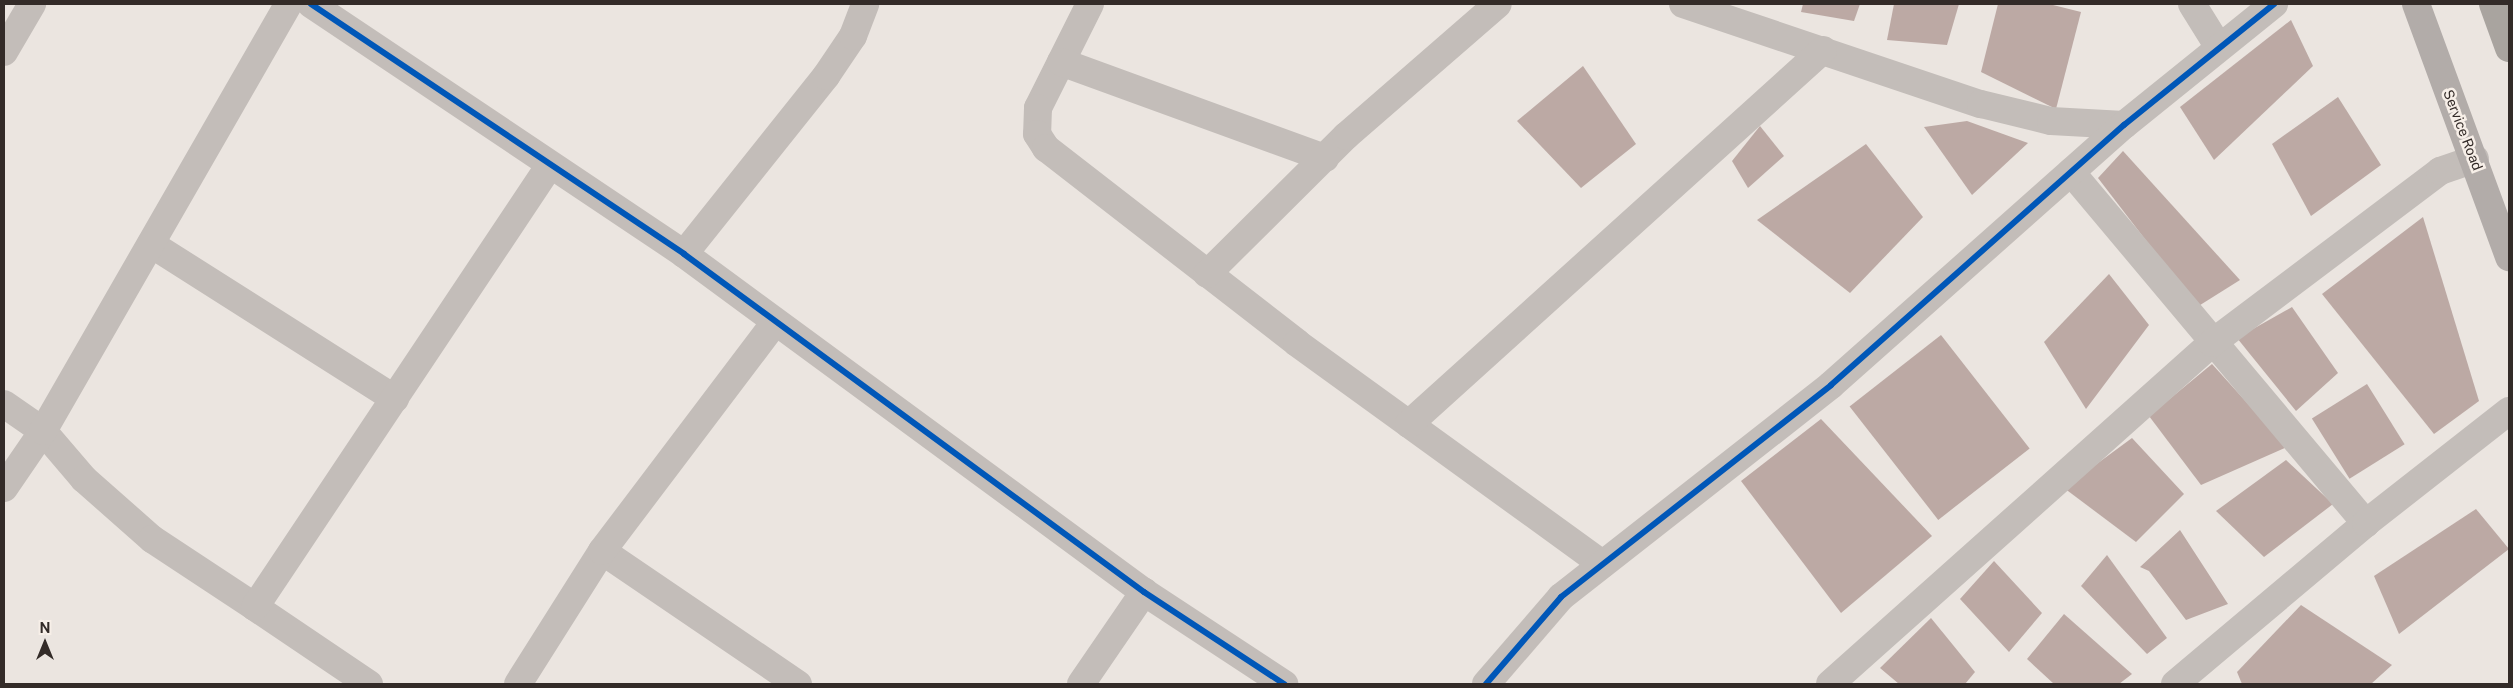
<!DOCTYPE html>
<style>
body{margin:0}
#map{position:relative;width:2513px;height:688px;overflow:hidden;background:#ebe5e0;font-family:"Public Sans",sans-serif}
div>[style]{position:absolute}
.building>*{inset:0;background:#bca9a4;transform-origin:0 0}
.minor>*{height:28px;margin:-14px;padding:0 14px;transform-origin:14px;border-radius:14px;background:#c3bdb9}
.major>*{height:28px;margin:-14px;padding:0 14px;transform-origin:14px;border-radius:14px;background:#b2aca9}
.highway>*{height:28px;margin:-14px;padding:0 14px;transform-origin:14px;border-radius:14px;background:#a9a49f}
.cycleway>*{height:6px;margin:-3px;padding:0 3px;transform-origin:3px;border-radius:3px;background:#0057b8}
span{translate:-50% -50%;white-space:nowrap;text-align:center;line-height:1.15;-webkit-text-stroke:5px #f7efe8;paint-order:stroke}
.street-label{font-size:14px;color:#332b28}
.frame{position:absolute;inset:0;border:5px solid #332b28;pointer-events:none}
.north{position:absolute;left:20px;top:618px;width:50px;height:50px;-webkit-text-stroke:4px #f7efe8;paint-order:stroke;rotate:0deg;font-size:14px;font-weight:700;line-height:20px;text-align:center;color:#332b28}
.north::after{content:'';display:block;margin:auto;width:18px;height:22px;background:#332b28;clip-path:polygon(50% 0,100% 100%,50% 72%,0 100%)}
</style>
<div id="map">
<div class="building">
<i style="clip-path:polygon(1803px 4px,1860px 4px,1854px 21px,1801px 12px)"></i>
<i style="clip-path:polygon(1894px 4px,1959px 4px,1947px 45px,1887px 40px)"></i>
<i style="clip-path:polygon(1998px 4px,2049px 4px,2081px 12px,2056px 109px,1981px 72px)"></i>
<i style="clip-path:polygon(2291px 20px,2313px 66px,2214px 160px,2180px 107px)"></i>
<i style="clip-path:polygon(1583px 66px,1636px 144px,1581px 188px,1517px 121px)"></i>
<i style="clip-path:polygon(2338px 97px,2381px 165px,2311px 216px,2272px 144px)"></i>
<i style="clip-path:polygon(1967px 121px,2028px 143px,1972px 195px,1924px 127px)"></i>
<i style="clip-path:polygon(1760px 126px,1784px 156px,1748px 188px,1732px 161px)"></i>
<i style="clip-path:polygon(1866px 144px,1923px 217px,1850px 293px,1757px 220px)"></i>
<i style="clip-path:polygon(2123px 151px,2240px 280px,2197px 307px,2098px 178px)"></i>
<i style="clip-path:polygon(2423px 217px,2479px 401px,2434px 434px,2322px 294px)"></i>
<i style="clip-path:polygon(2109px 274px,2149px 325px,2086px 409px,2044px 342px)"></i>
<i style="clip-path:polygon(2292px 307px,2338px 373px,2296px 411px,2237px 338px)"></i>
<i style="left:1941px;top:335px;width:144px;height:116px;rotate:52deg"></i>
<i style="clip-path:polygon(2212px 364px,2287px 447px,2201px 485px,2149px 416px)"></i>
<i style="left:2367px;top:384px;width:71px;height:65px;rotate:58deg"></i>
<i style="clip-path:polygon(1821px 419px,1932px 536px,1841px 613px,1741px 481px)"></i>
<i style="clip-path:polygon(2132px 438px,2184px 494px,2136px 542px,2064px 488px)"></i>
<i style="clip-path:polygon(2286px 460px,2333px 504px,2264px 557px,2216px 511px)"></i>
<i style="clip-path:polygon(2476px 509px,2509px 549px,2399px 634px,2374px 576px)"></i>
<i style="clip-path:polygon(2180px 530px,2228px 604px,2186px 620px,2149px 571px,2140px 567px)"></i>
<i style="clip-path:polygon(2107px 555px,2167px 638px,2147px 654px,2081px 586px)"></i>
<i style="clip-path:polygon(1994px 561px,2042px 613px,2009px 652px,1960px 599px)"></i>
<i style="clip-path:polygon(2301px 605px,2392px 665px,2371px 684px,2242px 684px,2237px 672px)"></i>
<i style="clip-path:polygon(2064px 614px,2132px 674px,2119px 684px,2054px 684px,2027px 659px)"></i>
<i style="clip-path:polygon(1931px 618px,1975px 672px,1965px 684px,1899px 684px,1880px 668px)"></i>
</div>
<div class="minor">
<i style="left:311px;top:4px;width:449px;rotate:33.8deg"></i>
<i style="left:684px;top:254px;width:571px;rotate:36.31deg"></i>
<i style="left:1144px;top:592px;width:168px;rotate:33.3deg"></i>
<i style="left:1090px;top:4px;width:116px;rotate:116.6deg"></i>
<i style="left:1038px;top:108px;width:26px;rotate:92deg"></i>
<i style="left:1037px;top:134px;width:17px;rotate:57deg"></i>
<i style="left:1046px;top:148px;width:318px;rotate:37.8deg"></i>
<i style="left:1297px;top:343px;width:377px;rotate:35.9deg"></i>
<i style="left:1683px;top:4px;width:314px;rotate:18.6deg"></i>
<i style="left:1981px;top:104px;width:72px;rotate:13.7deg"></i>
<i style="left:2051px;top:121px;width:73px;rotate:3.1deg"></i>
<i style="left:2192px;top:4px;width:49px;rotate:58.2deg"></i>
<i style="left:4px;top:52px;width:56px;rotate:-59.7deg"></i>
<i style="left:1061px;top:62px;width:281px;rotate:20deg"></i>
<i style="left:2071px;top:172px;width:459px;rotate:50deg"></i>
<i style="left:151px;top:244px;width:289px;rotate:32.4deg"></i>
<i style="left:684px;top:254px;width:228px;rotate:-51.4deg"></i>
<i style="left:826px;top:76px;width:48px;rotate:-56deg"></i>
<i style="left:853px;top:36px;width:34px;rotate:-69deg"></i>
<i style="left:1207px;top:274px;width:196px;rotate:-44.8deg"></i>
<i style="left:1346px;top:136px;width:201px;rotate:-41deg"></i>
<i style="left:4px;top:404px;width:47px;rotate:34.7deg"></i>
<i style="left:43px;top:431px;width:63px;rotate:49.5deg"></i>
<i style="left:84px;top:479px;width:91px;rotate:41.4deg"></i>
<i style="left:152px;top:539px;width:123px;rotate:33.4deg"></i>
<i style="left:1409px;top:424px;width:558px;rotate:-42.09deg"></i>
<i style="left:4px;top:488px;width:69px;rotate:-55.6deg"></i>
<i style="left:43px;top:431px;width:493px;rotate:-60.1deg"></i>
<i style="left:602px;top:551px;width:237px;rotate:34.2deg"></i>
<i style="left:369px;top:684px;width:138px;rotate:-146deg"></i>
<i style="left:255px;top:607px;width:531px;rotate:-56.28deg"></i>
<i style="left:518px;top:684px;width:157px;rotate:-57.7deg"></i>
<i style="left:602px;top:551px;width:287px;rotate:-52.9deg"></i>
<i style="left:1081px;top:684px;width:112px;rotate:-55.6deg"></i>
<i style="left:1486px;top:684px;width:115px;rotate:-49.2deg"></i>
<i style="left:1561px;top:597px;width:343px;rotate:-38.1deg"></i>
<i style="left:1831px;top:385px;width:392px;rotate:-41.6deg"></i>
<i style="left:2124px;top:125px;width:193px;rotate:-38.9deg"></i>
<i style="left:1830px;top:684px;width:512px;rotate:-41.75deg"></i>
<i style="left:2212px;top:343px;width:286px;rotate:-37deg"></i>
<i style="left:2440px;top:171px;width:37px;rotate:-19deg"></i>
<i style="left:2175px;top:684px;width:250px;rotate:-40.1deg"></i>
<i style="left:2366px;top:523px;width:182px;rotate:-38.1deg"></i>
</div>
<div class="major">
<i style="left:2416px;top:4px;width:270px;rotate:69.8deg"></i>
</div>
<div class="highway">
<i style="left:2493px;top:4px;width:47px;rotate:70deg"></i>
</div>
<div class="cycleway">
<i style="left:311px;top:4px;width:449px;rotate:33.8deg"></i>
<i style="left:684px;top:254px;width:571px;rotate:36.31deg"></i>
<i style="left:1144px;top:592px;width:168px;rotate:33.3deg"></i>
<i style="left:1486px;top:684px;width:115px;rotate:-49.2deg"></i>
<i style="left:1561px;top:597px;width:343px;rotate:-38.1deg"></i>
<i style="left:1831px;top:385px;width:392px;rotate:-41.6deg"></i>
<i style="left:2124px;top:125px;width:193px;rotate:-38.9deg"></i>
</div>
<div class="street-label">
<span style="left:2463px;top:130px;rotate:69deg">Service Road</span>
</div>
<div class="frame"></div>
<div class="north">N</div>
</div>
